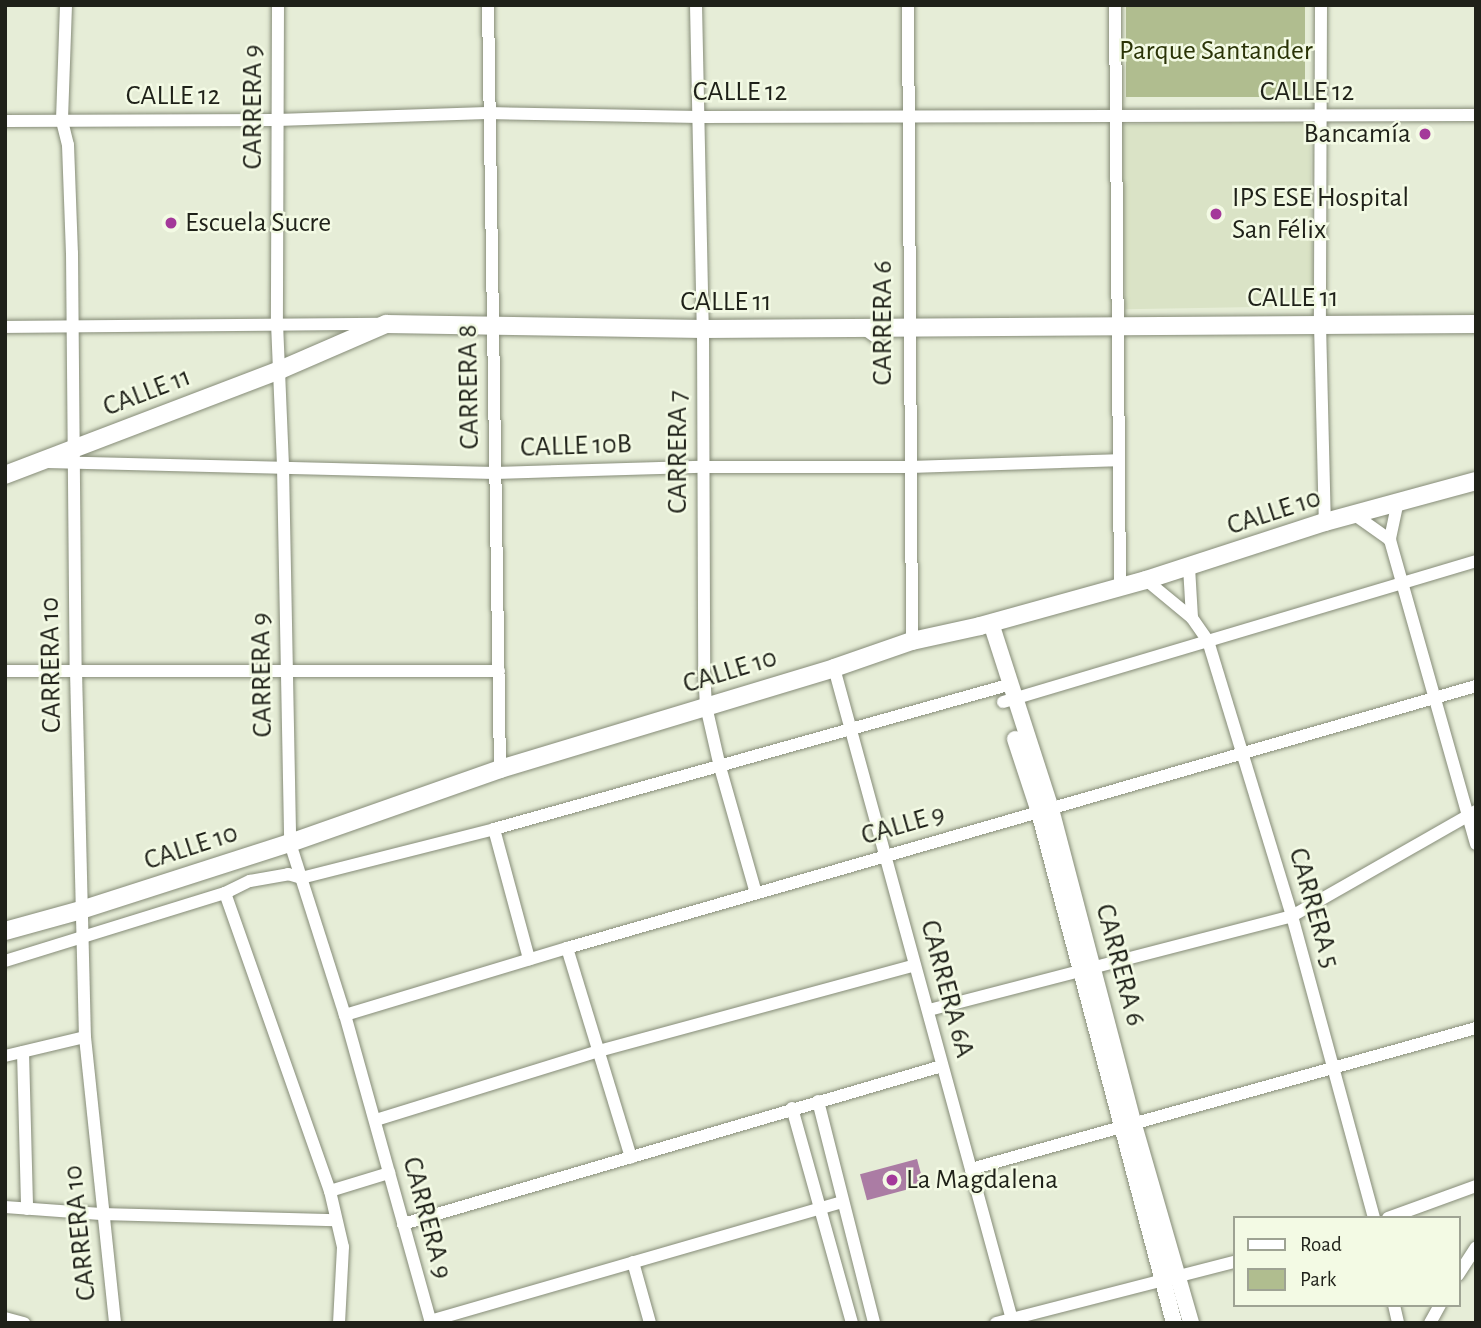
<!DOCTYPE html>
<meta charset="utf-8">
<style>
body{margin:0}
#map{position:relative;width:1481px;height:1328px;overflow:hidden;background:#e6edd7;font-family:"Alegreya Sans",sans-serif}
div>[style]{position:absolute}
.built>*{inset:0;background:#dae3c6;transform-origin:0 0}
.green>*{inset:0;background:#b0bd8f;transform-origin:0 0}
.water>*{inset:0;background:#ab7ca4;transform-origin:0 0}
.roads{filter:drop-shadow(0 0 2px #868c78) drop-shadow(0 0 2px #868c78)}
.service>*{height:6px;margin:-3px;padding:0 3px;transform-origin:3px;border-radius:3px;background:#fff}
.minor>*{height:12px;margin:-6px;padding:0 6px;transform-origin:6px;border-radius:6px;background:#fff}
.tertiary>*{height:16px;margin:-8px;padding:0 8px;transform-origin:8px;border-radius:8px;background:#fff}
.secondary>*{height:18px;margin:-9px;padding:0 9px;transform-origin:9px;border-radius:9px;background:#fff}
.dots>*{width:19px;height:19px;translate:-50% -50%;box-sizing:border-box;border:4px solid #f3fae4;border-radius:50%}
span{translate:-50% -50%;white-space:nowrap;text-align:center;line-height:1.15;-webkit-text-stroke:5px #f3fae4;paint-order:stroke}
.park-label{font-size:28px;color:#2a3306}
.street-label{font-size:28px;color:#1f2119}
.poi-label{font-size:28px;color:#1f2119}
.right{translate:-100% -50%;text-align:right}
.left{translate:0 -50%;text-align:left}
.frame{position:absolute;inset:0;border:7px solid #1f2119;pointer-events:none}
.legend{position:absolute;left:1233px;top:1216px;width:228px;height:91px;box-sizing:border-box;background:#f3fae4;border:2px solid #9ea393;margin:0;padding:9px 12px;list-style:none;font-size:21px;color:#1f2119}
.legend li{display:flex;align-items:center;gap:14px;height:35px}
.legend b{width:35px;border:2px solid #9ea393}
</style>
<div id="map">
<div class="built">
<i style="left:1310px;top:121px;width:185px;height:188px;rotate:89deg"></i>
</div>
<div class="green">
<i style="left:1126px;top:5px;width:179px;height:92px"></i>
</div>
<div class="water">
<i style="left:917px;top:1159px;width:27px;height:59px;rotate:75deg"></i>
</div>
<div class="roads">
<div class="service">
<i style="left:865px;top:333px;width:19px;rotate:36deg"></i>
</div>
<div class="minor">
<i style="left:66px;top:5px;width:116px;rotate:92deg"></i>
<i style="left:62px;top:121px;width:25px;rotate:76deg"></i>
<i style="left:68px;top:145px;width:108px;rotate:87.9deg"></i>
<i style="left:72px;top:253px;width:418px;rotate:89.5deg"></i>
<i style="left:76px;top:671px;width:366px;rotate:88.6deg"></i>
<i style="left:85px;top:1037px;width:288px;rotate:84deg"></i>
<i style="left:278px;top:5px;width:318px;rotate:90.2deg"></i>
<i style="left:277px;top:323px;width:144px;rotate:87.6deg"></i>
<i style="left:283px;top:467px;width:376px;rotate:88.9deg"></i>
<i style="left:290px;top:843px;width:181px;rotate:72.3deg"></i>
<i style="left:345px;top:1015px;width:320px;rotate:74.4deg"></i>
<i style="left:488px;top:5px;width:764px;rotate:89.1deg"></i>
<i style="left:696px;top:5px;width:324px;rotate:88.8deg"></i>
<i style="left:703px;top:329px;width:340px;rotate:89.8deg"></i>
<i style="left:704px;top:669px;width:37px;rotate:87deg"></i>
<i style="left:706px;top:706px;width:63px;rotate:77.1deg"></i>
<i style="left:720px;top:767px;width:131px;rotate:74.1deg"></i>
<i style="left:908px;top:5px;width:636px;rotate:89.64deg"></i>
<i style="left:1115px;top:5px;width:581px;rotate:89.51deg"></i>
<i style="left:1321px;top:5px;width:319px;rotate:90.2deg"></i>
<i style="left:1320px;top:324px;width:198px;rotate:88.6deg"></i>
<i style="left:5px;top:121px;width:272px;rotate:-0.2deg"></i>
<i style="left:277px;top:120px;width:210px;rotate:-1.9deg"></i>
<i style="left:487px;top:113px;width:212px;rotate:1.1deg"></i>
<i style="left:699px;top:117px;width:777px;rotate:-0.15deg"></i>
<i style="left:5px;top:327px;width:374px;rotate:-0.5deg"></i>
<i style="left:47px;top:462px;width:448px;rotate:1.4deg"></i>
<i style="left:495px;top:473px;width:207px;rotate:-1.7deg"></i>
<i style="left:702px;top:467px;width:208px"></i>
<i style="left:910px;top:467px;width:207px;rotate:-1.9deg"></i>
<i style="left:1398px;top:501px;width:40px;rotate:102deg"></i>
<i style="left:1390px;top:540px;width:316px;rotate:74.2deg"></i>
<i style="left:1355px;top:515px;width:43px;rotate:35.5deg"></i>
<i style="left:1189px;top:567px;width:51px;rotate:86.6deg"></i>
<i style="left:1146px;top:580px;width:60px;rotate:39.6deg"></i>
<i style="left:1192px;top:618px;width:28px;rotate:55deg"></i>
<i style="left:1208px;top:641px;width:288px;rotate:73deg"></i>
<i style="left:1292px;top:916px;width:313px;rotate:74.8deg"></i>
<i style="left:834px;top:668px;width:679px;rotate:74.72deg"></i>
<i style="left:5px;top:671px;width:494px"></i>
<i style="left:1003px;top:702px;width:494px;rotate:-16.6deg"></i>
<i style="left:494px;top:829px;width:135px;rotate:74.9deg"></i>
<i style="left:225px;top:893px;width:316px;rotate:70.6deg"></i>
<i style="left:330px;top:1191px;width:57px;rotate:76.9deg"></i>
<i style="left:343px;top:1247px;width:76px;rotate:93deg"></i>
<i style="left:567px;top:948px;width:219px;rotate:73deg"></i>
<i style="left:5px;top:961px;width:230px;rotate:-17.2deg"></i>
<i style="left:225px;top:893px;width:28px;rotate:-26deg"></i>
<i style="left:250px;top:881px;width:39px;rotate:-10deg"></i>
<i style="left:288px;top:874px;width:14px;rotate:17deg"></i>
<i style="left:301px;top:878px;width:199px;rotate:-14.2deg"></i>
<i style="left:494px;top:829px;width:534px;rotate:-15.65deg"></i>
<i style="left:929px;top:1010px;width:375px;rotate:-14.5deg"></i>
<i style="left:1292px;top:916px;width:212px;rotate:-29.7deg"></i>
<i style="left:345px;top:1015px;width:232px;rotate:-16.8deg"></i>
<i style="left:567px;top:948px;width:946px;rotate:-16.08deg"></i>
<i style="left:23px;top:1052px;width:157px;rotate:88.5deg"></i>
<i style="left:5px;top:1056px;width:82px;rotate:-13.4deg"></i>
<i style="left:818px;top:1101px;width:229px;rotate:75.8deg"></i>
<i style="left:792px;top:1108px;width:223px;rotate:74.4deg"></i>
<i style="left:376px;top:1120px;width:233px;rotate:-17.2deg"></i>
<i style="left:599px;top:1051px;width:327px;rotate:-15.2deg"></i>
<i style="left:971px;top:1169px;width:524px;rotate:-15.6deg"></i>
<i style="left:330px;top:1191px;width:62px;rotate:-17deg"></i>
<i style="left:5px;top:1207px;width:96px;rotate:4.2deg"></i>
<i style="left:101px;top:1214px;width:235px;rotate:1.5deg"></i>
<i style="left:1388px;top:1218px;width:94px;rotate:-20deg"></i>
<i style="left:403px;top:1224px;width:562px;rotate:-16.34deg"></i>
<i style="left:633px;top:1262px;width:63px;rotate:74.4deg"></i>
<i style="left:1458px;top:1275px;width:33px;rotate:-57deg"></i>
<i style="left:1394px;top:1305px;width:18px;rotate:77deg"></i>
<i style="left:5px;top:1318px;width:20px;rotate:15deg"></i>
<i style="left:430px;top:1321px;width:429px;rotate:-16.1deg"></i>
<i style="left:996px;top:1323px;width:246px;rotate:-14.4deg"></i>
<i style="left:1430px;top:1323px;width:21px;rotate:-61deg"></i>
</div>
<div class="tertiary">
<i style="left:991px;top:623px;width:195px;rotate:72.1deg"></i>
<i style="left:1051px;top:809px;width:327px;rotate:75.3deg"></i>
<i style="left:1134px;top:1125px;width:206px;rotate:73.9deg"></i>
<i style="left:1015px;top:739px;width:77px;rotate:71.8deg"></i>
<i style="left:1039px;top:812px;width:529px;rotate:75.2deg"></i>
</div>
<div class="secondary">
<i style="left:5px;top:475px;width:294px;rotate:-20.9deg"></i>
<i style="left:280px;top:370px;width:116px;rotate:-23.5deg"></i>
<i style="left:386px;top:324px;width:317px;rotate:0.9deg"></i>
<i style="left:703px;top:329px;width:773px;rotate:-0.37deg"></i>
<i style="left:5px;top:931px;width:79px;rotate:-15.4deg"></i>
<i style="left:81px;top:910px;width:219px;rotate:-17.8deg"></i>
<i style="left:290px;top:843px;width:223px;rotate:-19.4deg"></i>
<i style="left:500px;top:769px;width:349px;rotate:-16.8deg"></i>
<i style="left:834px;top:668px;width:83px;rotate:-19.1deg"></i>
<i style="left:912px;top:641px;width:70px;rotate:-12.4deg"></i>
<i style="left:980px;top:626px;width:172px;rotate:-15.5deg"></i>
<i style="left:1146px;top:580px;width:188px;rotate:-18deg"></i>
<i style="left:1325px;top:522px;width:156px;rotate:-15.2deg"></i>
</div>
</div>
<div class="dots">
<i style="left:1425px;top:134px;background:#a4399a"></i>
<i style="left:1216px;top:214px;background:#a4399a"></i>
<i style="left:171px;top:223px;background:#a4399a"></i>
<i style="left:892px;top:1180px;background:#a4399a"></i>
</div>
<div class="park-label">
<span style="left:1216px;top:51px">Parque Santander</span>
</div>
<div class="street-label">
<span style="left:740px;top:92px">CALLE 12</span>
<span style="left:1307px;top:92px">CALLE 12</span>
<span style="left:173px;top:96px">CALLE 12</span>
<span style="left:253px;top:107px;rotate:-90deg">CARRERA 9</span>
<span style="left:1293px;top:298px">CALLE 11</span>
<span style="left:726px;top:302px">CALLE 11</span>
<span style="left:883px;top:323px;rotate:-90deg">CARRERA 6</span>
<span style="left:469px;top:387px;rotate:-91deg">CARRERA 8</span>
<span style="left:147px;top:392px;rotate:-21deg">CALLE 11</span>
<span style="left:576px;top:446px;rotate:-2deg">CALLE 10B</span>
<span style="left:678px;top:452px;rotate:-90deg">CARRERA 7</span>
<span style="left:1274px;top:512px;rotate:-18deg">CALLE 10</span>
<span style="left:51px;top:665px;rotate:-91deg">CARRERA 10</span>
<span style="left:730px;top:671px;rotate:-17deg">CALLE 10</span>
<span style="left:262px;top:675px;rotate:-91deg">CARRERA 9</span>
<span style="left:903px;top:825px;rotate:-16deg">CALLE 9</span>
<span style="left:191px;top:847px;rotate:-18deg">CALLE 10</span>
<span style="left:1314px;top:908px;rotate:74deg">CARRERA 5</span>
<span style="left:1120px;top:965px;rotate:75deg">CARRERA 6</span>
<span style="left:947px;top:989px;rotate:75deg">CARRERA 6A</span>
<span style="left:427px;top:1218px;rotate:75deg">CARRERA 9</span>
<span style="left:80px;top:1233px;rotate:-96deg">CARRERA 10</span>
</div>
<div class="poi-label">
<span class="right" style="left:1411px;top:134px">Bancamía</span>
<span class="left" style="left:1232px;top:214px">IPS ESE Hospital<br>San Félix</span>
<span class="left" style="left:185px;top:223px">Escuela Sucre</span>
<span class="left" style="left:906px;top:1180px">La Magdalena</span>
</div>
<div class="frame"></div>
<ul class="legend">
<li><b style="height:9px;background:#fff"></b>Road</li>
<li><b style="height:19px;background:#b0bd8f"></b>Park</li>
</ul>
</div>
